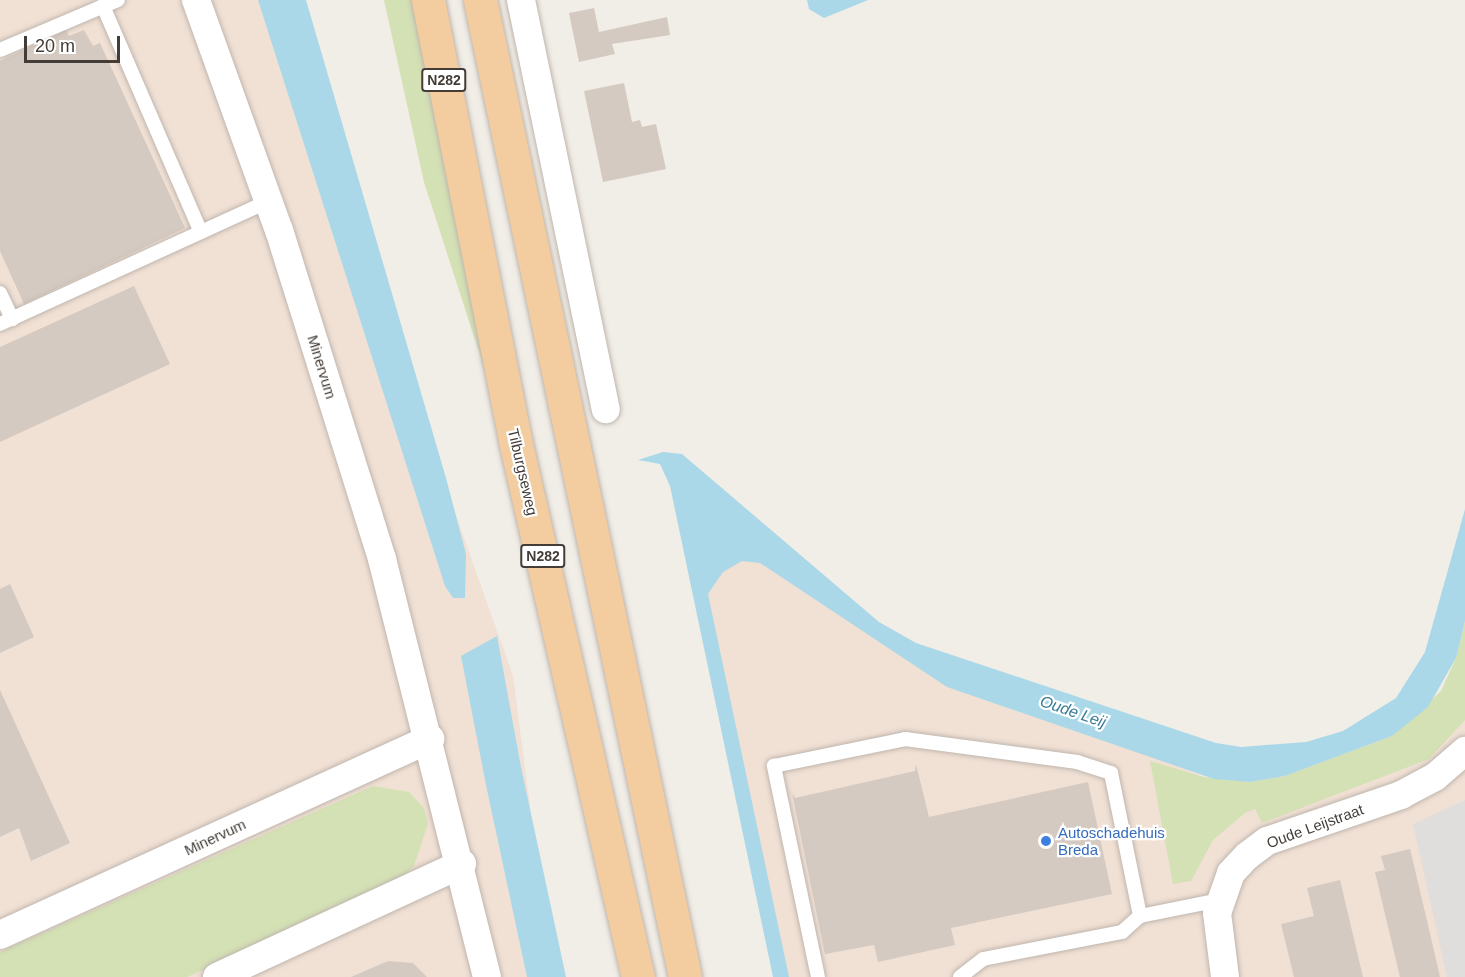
<!DOCTYPE html>
<style>
body{margin:0}
#map{position:relative;width:1465px;height:977px;overflow:hidden;background:#f1ede7;font-family:Helvetica,sans-serif}
div>[style]{position:absolute}
.commercial>*{inset:0;background:#f1e0d4}
.green>*{inset:0;background:#d4e1b4}
.parking>*{inset:0;background:#e0dedc}
.water>*{inset:0;background:#aad8e8}
.building>*{inset:0;background:#d5cac1}
.roads{filter:drop-shadow(0 0 2px #bfb6ae) drop-shadow(0 0 2px #bfb6ae)}
.lane>*{height:14px;margin:-7px;padding:0 7px;transform-origin:7px;border-radius:7px;background:#fff}
.street>*{height:28px;margin:-14px;padding:0 14px;transform-origin:14px;border-radius:14px;background:#fff}
.primary>*{height:33px;margin:-16.5px;padding:0 16.5px;transform-origin:16.5px;border-radius:16.5px;background:#f3cd9f}
.dots>*{width:16px;height:16px;translate:-50% -50%;box-sizing:border-box;border:3px solid #fff;border-radius:50%}
span{translate:-50% -50%;white-space:nowrap;text-align:center;line-height:1.15;-webkit-text-stroke:4.5px #fff;paint-order:stroke}
.shield-label span{padding:2px 4px;background:#fff;border:2px solid;border-radius:4px;-webkit-text-stroke-width:0}
.shield-label{font-size:14px;color:#443d37;font-weight:700}
.street-label{font-size:15px;color:#443d37}
.shop-label{font-size:15px;color:#366cbe}
.left{translate:0 -50%;text-align:left}
.water-label{font-size:16px;color:#387c94;font-style:italic}
.scale{position:absolute;left:24px;top:36px;width:96px;height:27px;box-sizing:border-box;border:3px solid #443d37;border-top:0;padding-left:8px;font-size:18px;line-height:21px;white-space:nowrap;color:#443d37;-webkit-text-stroke:4px #fff;paint-order:stroke}
</style>
<div id="map">
<div class="commercial">
<i style="clip-path:polygon(0 0,273px 0,513px 676px,552px 977px,0 977px)"></i>
<i style="clip-path:polygon(740px 539px,857px 626px,1204px 777px,1285px 776px,1392px 736px,1441px 691px,1456px 658px,1465px 621px,1465px 977px,787px 977px,695px 546px)"></i>
</div>
<div class="green">
<i style="clip-path:polygon(384px 0,413px 0,487px 377px,424px 182px)"></i>
<i style="clip-path:polygon(1465px 621px,1465px 720px,1429px 759px,1262px 823px,1255px 809px,1245px 813px,1213px 840px,1191px 881px,1173px 884px,1150px 761px,1204px 777px,1250px 782px,1285px 776px,1392px 736px,1441px 691px,1456px 658px)"></i>
<i style="clip-path:polygon(373px 786px,409px 792px,424px 808px,428px 824px,414px 866px,396px 883px,187px 977px,0 977px,0 952px)"></i>
</div>
<div class="parking">
<i style="clip-path:polygon(1465px 800px,1465px 977px,1447px 977px,1413px 824px)"></i>
</div>
<div class="water">
<i style="clip-path:polygon(258px 0,306px 0,446px 478px,466px 554px,465px 598px,453px 598px,445px 586px)"></i>
<i style="clip-path:polygon(807px 0,868px 0,824px 18px,809px 9px)"></i>
<i style="clip-path:polygon(663px 452px,682px 454px,879px 622px,916px 643px,1216px 743px,1241px 747px,1306px 742px,1343px 731px,1396px 698px,1425px 652px,1465px 509px,1465px 621px,1456px 658px,1428px 707px,1392px 736px,1285px 776px,1250px 782px,1214px 779px,947px 687px,760px 563px,742px 561px,723px 572px,708px 594px,789px 977px,773px 977px,670px 486px,660px 464px,638px 460px)"></i>
<i style="clip-path:polygon(497px 636px,521px 767px,566px 977px,527px 977px,486px 785px,461px 656px)"></i>
</div>
<div class="building">
<i style="clip-path:polygon(594px 8px,599px 32px,667px 17px,670px 35px,612px 44px,615px 54px,579px 62px,569px 13px)"></i>
<i style="clip-path:polygon(66px 30px,69px 36px,84px 30px,93px 46px,100px 43px,185px 228px,24px 304px,0 251px,0 61px)"></i>
<i style="clip-path:polygon(624px 83px,632px 122px,640px 120px,642px 127px,656px 124px,666px 169px,603px 182px,584px 91px)"></i>
<i style="clip-path:polygon(134px 286px,170px 364px,0 442px,0 347px)"></i>
<i style="clip-path:polygon(10px 584px,34px 637px,0 653px,0 589px)"></i>
<i style="clip-path:polygon(0 690px,70px 843px,31px 861px,19px 828px,0 837px)"></i>
<i style="clip-path:polygon(916px 764px,929px 817px,1088px 782px,1112px 894px,951px 928px,955px 945px,878px 962px,874px 945px,825px 954px,792px 793px,795px 798px,915px 771px)"></i>
<i style="clip-path:polygon(1410px 849px,1429px 929px,1440px 977px,1400px 977px,1375px 872px,1385px 870px,1381px 856px)"></i>
<i style="clip-path:polygon(1340px 880px,1363px 977px,1294px 977px,1281px 924px,1314px 916px,1307px 888px)"></i>
<i style="clip-path:polygon(388px 961px,413px 963px,427px 977px,351px 977px)"></i>
</div>
<div class="roads">
<div class="lane">
<i style="left:103px;top:6px;width:246px;rotate:66.6deg"></i>
<i style="left:0;top:50px;width:128px;rotate:-23deg"></i>
<i style="left:0;top:293px;width:29px;rotate:65deg"></i>
<i style="left:0;top:324px;width:296px;rotate:-24.6deg"></i>
<i style="left:818px;top:977px;width:216px;rotate:-101.8deg"></i>
<i style="left:774px;top:766px;width:134px;rotate:-11.6deg"></i>
<i style="left:905px;top:739px;width:174px;rotate:7.6deg"></i>
<i style="left:1077px;top:762px;width:36px;rotate:18deg"></i>
<i style="left:1111px;top:773px;width:146px;rotate:78.5deg"></i>
<i style="left:960px;top:977px;width:29px;rotate:-38deg"></i>
<i style="left:983px;top:959px;width:142px;rotate:-11deg"></i>
<i style="left:1122px;top:932px;width:24px;rotate:-42deg"></i>
<i style="left:1140px;top:916px;width:82px;rotate:-11.3deg"></i>
</div>
<div class="street">
<i style="left:196px;top:0;width:245px;rotate:70.2deg"></i>
<i style="left:279px;top:230px;width:345px;rotate:72.6deg"></i>
<i style="left:382px;top:559px;width:431px;rotate:75.9deg"></i>
<i style="left:521px;top:0;width:418px;rotate:78.3deg"></i>
<i style="left:0;top:935px;width:473px;rotate:-24.5deg"></i>
<i style="left:217px;top:977px;width:270px;rotate:-24.8deg"></i>
<i style="left:1225px;top:977px;width:64px;rotate:-97.1deg"></i>
<i style="left:1217px;top:913px;width:42px;rotate:-70.7deg"></i>
<i style="left:1231px;top:873px;width:23px;rotate:-47deg"></i>
<i style="left:1247px;top:856px;width:25px;rotate:-37deg"></i>
<i style="left:1267px;top:841px;width:142px;rotate:-18.9deg"></i>
<i style="left:1401px;top:795px;width:38px;rotate:-28deg"></i>
<i style="left:1435px;top:777px;width:40px;rotate:-41deg"></i>
</div>
<div class="primary">
<i style="left:428px;top:0;width:449px;rotate:78.8deg"></i>
<i style="left:515px;top:440px;width:551px;rotate:77.1deg"></i>
<i style="left:480px;top:0;width:998px;rotate:78.15deg"></i>
</div>
</div>
<div class="dots">
<i style="left:1046px;top:841px;background:#3f7fe0"></i>
</div>
<div class="shield-label">
<span style="left:444px;top:80px">N282</span>
<span style="left:543px;top:556px">N282</span>
</div>
<div class="street-label">
<span style="left:322px;top:367px;rotate:73deg">Minervum</span>
<span style="left:523px;top:472px;rotate:77deg">Tilburgseweg</span>
<span style="left:1315px;top:826px;rotate:-20deg">Oude Leijstraat</span>
<span style="left:215px;top:837px;rotate:-25deg">Minervum</span>
</div>
<div class="shop-label">
<span class="left" style="left:1058px;top:841px">Autoschadehuis<br>Breda</span>
</div>
<div class="water-label">
<span style="left:1073px;top:712px;rotate:19deg">Oude Leij</span>
</div>
<div class="scale">20 m</div>
</div>
